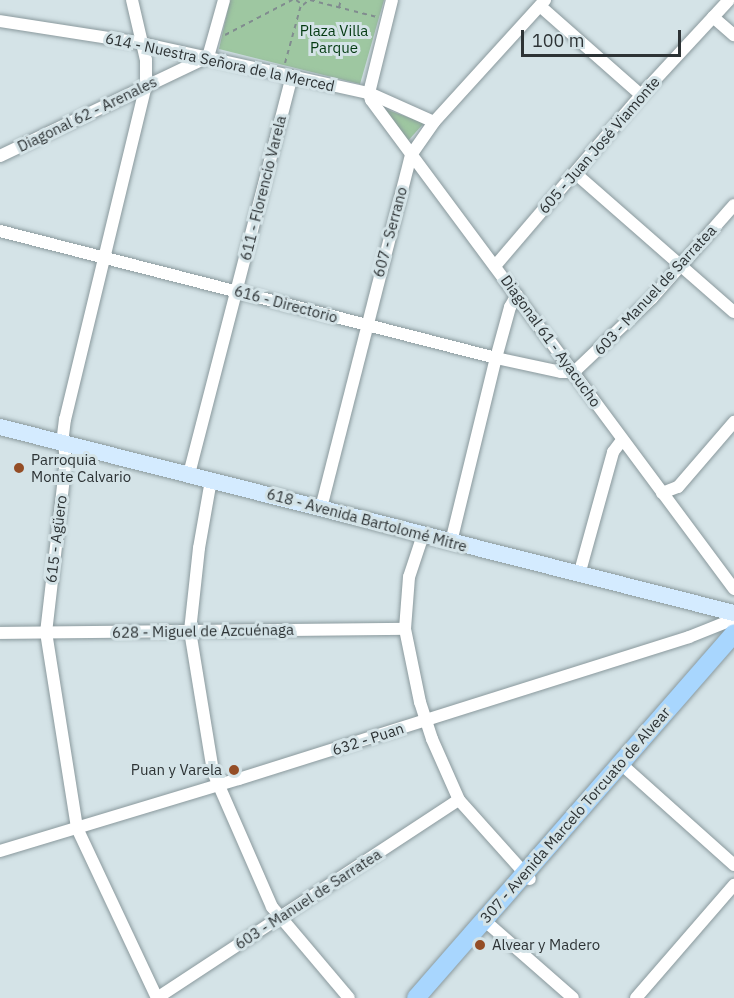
<!DOCTYPE html>
<meta charset="utf-8">
<style>
body{margin:0}
#map{position:relative;width:734px;height:998px;overflow:hidden;background:#d4e3e7;font-family:"IBM Plex Sans",sans-serif}
div>[style]{position:absolute}
.green>*{inset:0;background:#9ec7a1}
.path>*{height:2px;margin-top:-1px;transform-origin:0;background:repeating-linear-gradient(90deg,#818c8f 0 4.5px,transparent 0 9px)}
.roads{filter:drop-shadow(0 0 2px #8a999d) drop-shadow(0 0 2px #8a999d)}
.street>*{height:12px;margin:-6px;padding:0 6px;transform-origin:6px;border-radius:6px;background:#fff}
.secondary>*{height:16px;margin:-8px;padding:0 8px;transform-origin:8px;border-radius:8px;background:#d4ebff}
.primary>*{height:18px;margin:-9px;padding:0 9px;transform-origin:9px;border-radius:9px;background:#a8d6fe}
.dots>*{width:16px;height:16px;translate:-50% -50%;box-sizing:border-box;border:3px solid #d4e3e7;border-radius:50%}
span{translate:-50% -50%;white-space:nowrap;text-align:center;line-height:1.15;-webkit-text-stroke:6px #d4e3e7;paint-order:stroke}
.park-label{font-size:15px;color:#043a12}
.street-label{font-size:15px;color:#2d3335}
.poi-label{font-size:15px;color:#2d3335}
.left{translate:0 -50%;text-align:left}
.right{translate:-100% -50%;text-align:right}
.scale{position:absolute;left:521px;top:30px;width:160px;height:27px;box-sizing:border-box;border:3px solid #2d3335;border-top:0;padding-left:8px;font-size:18px;line-height:21px;white-space:nowrap;color:#2d3335;-webkit-text-stroke:4px #d4e3e7;paint-order:stroke}
</style>
<div id="map">
<div class="green">
<i style="clip-path:polygon(230px 0,384px 0,360px 84px,219px 49px)"></i>
<i style="clip-path:polygon(382px 108px,424px 123px,407px 142px)"></i>
</div>
<div class="path">
<i style="left:296px;top:0;width:9px;rotate:36deg"></i>
<i style="left:303px;top:5px;width:8px;rotate:-40deg"></i>
<i style="left:310px;top:0;width:69px;rotate:14.2deg"></i>
<i style="left:339px;top:7px;width:7px;rotate:-74deg"></i>
<i style="left:225px;top:35px;width:76px;rotate:-27.6deg"></i>
<i style="left:285px;top:63px;width:60px;rotate:-74.6deg"></i>
</div>
<div class="roads">
<div class="street">
<i style="left:132px;top:0;width:62px;rotate:76.9deg"></i>
<i style="left:146px;top:60px;width:25px;rotate:90deg"></i>
<i style="left:146px;top:85px;width:344px;rotate:103.6deg"></i>
<i style="left:65px;top:419px;width:17px;rotate:97deg"></i>
<i style="left:63px;top:436px;width:24px;rotate:83deg"></i>
<i style="left:66px;top:460px;width:173px;rotate:96.6deg"></i>
<i style="left:46px;top:632px;width:198px;rotate:81deg"></i>
<i style="left:77px;top:828px;width:188px;rotate:64.8deg"></i>
<i style="left:392px;top:0;width:96px;rotate:103.9deg"></i>
<i style="left:369px;top:93px;width:7px;rotate:74deg"></i>
<i style="left:371px;top:100px;width:609px;rotate:53.41deg"></i>
<i style="left:540px;top:6px;width:135px;rotate:41.4deg"></i>
<i style="left:713px;top:17px;width:28px;rotate:41deg"></i>
<i style="left:0;top:21px;width:143px;rotate:8.9deg"></i>
<i style="left:141px;top:43px;width:233px;rotate:12.4deg"></i>
<i style="left:369px;top:93px;width:71px;rotate:24deg"></i>
<i style="left:0;top:156px;width:230px;rotate:-25.5deg"></i>
<i style="left:208px;top:57px;width:59px;rotate:-74.3deg"></i>
<i style="left:575px;top:173px;width:211px;rotate:41.2deg"></i>
<i style="left:0;top:231px;width:512px;rotate:14.36deg"></i>
<i style="left:496px;top:358px;width:66px;rotate:12.2deg"></i>
<i style="left:561px;top:372px;width:13px"></i>
<i style="left:574px;top:372px;width:108px;rotate:-43.5deg"></i>
<i style="left:652px;top:298px;width:124px;rotate:-48.6deg"></i>
<i style="left:495px;top:266px;width:225px;rotate:-49.5deg"></i>
<i style="left:641px;top:95px;width:129px;rotate:-47.2deg"></i>
<i style="left:189px;top:474px;width:411px;rotate:-75.5deg"></i>
<i style="left:211px;top:480px;width:69px;rotate:100deg"></i>
<i style="left:199px;top:548px;width:83px;rotate:96.2deg"></i>
<i style="left:190px;top:631px;width:143px;rotate:80.7deg"></i>
<i style="left:213px;top:772px;width:147px;rotate:66.4deg"></i>
<i style="left:272px;top:907px;width:119px;rotate:49.8deg"></i>
<i style="left:662px;top:493px;width:17px;rotate:-21deg"></i>
<i style="left:678px;top:487px;width:86px;rotate:-49.3deg"></i>
<i style="left:321px;top:508px;width:364px;rotate:-75.7deg"></i>
<i style="left:411px;top:155px;width:40px;rotate:-55.1deg"></i>
<i style="left:434px;top:122px;width:165px;rotate:-47.7deg"></i>
<i style="left:423px;top:535px;width:44px;rotate:108.4deg"></i>
<i style="left:409px;top:577px;width:52px;rotate:94.4deg"></i>
<i style="left:405px;top:629px;width:75px;rotate:78.4deg"></i>
<i style="left:420px;top:702px;width:39px;rotate:72deg"></i>
<i style="left:432px;top:739px;width:67px;rotate:66.1deg"></i>
<i style="left:459px;top:800px;width:106px;rotate:48.1deg"></i>
<i style="left:451px;top:542px;width:189px;rotate:-76.3deg"></i>
<i style="left:496px;top:358px;width:53px;rotate:-74.6deg"></i>
<i style="left:510px;top:307px;width:14px;rotate:-60deg"></i>
<i style="left:579px;top:575px;width:128px;rotate:-74.5deg"></i>
<i style="left:613px;top:452px;width:15px;rotate:-53deg"></i>
<i style="left:0;top:633px;width:405px;rotate:-0.6deg"></i>
<i style="left:620px;top:763px;width:153px;rotate:41.8deg"></i>
<i style="left:0;top:851px;width:250px;rotate:-16.8deg"></i>
<i style="left:239px;top:779px;width:472px;rotate:-17.5deg"></i>
<i style="left:689px;top:637px;width:48px;rotate:-21.8deg"></i>
<i style="left:484px;top:920px;width:118px;rotate:41.2deg"></i>
<i style="left:157px;top:998px;width:361px;rotate:-33.3deg"></i>
<i style="left:636px;top:998px;width:150px;rotate:-49.1deg"></i>
</div>
<div class="secondary">
<i style="left:0;top:427px;width:757px;rotate:14.22deg"></i>
</div>
<div class="primary">
<i style="left:416px;top:998px;width:484px;rotate:-48.9deg"></i>
</div>
</div>
<div class="dots">
<i style="left:19px;top:468px;background:#944d26"></i>
<i style="left:234px;top:770px;background:#944d26"></i>
<i style="left:480px;top:945px;background:#944d26"></i>
</div>
<div class="park-label">
<span style="left:334px;top:39px">Plaza Villa<br>Parque</span>
</div>
<div class="street-label">
<span style="left:220px;top:62px;rotate:12deg">614 - Nuestra Señora de la Merced</span>
<span style="left:87px;top:114px;rotate:-26deg">Diagonal 62 - Arenales</span>
<span style="left:599px;top:145px;rotate:-49deg">605 - Juan José Viamonte</span>
<span style="left:263px;top:188px;rotate:-76deg">611 - Florencio Varela</span>
<span style="left:390px;top:232px;rotate:-75deg">607 - Serrano</span>
<span style="left:655px;top:290px;rotate:-47deg">603 - Manuel de Sarratea</span>
<span style="left:286px;top:304px;rotate:15deg">616 - Directorio</span>
<span style="left:551px;top:341px;rotate:54deg">Diagonal 61 - Ayacucho</span>
<span style="left:367px;top:520px;rotate:15deg">618 - Avenida Bartolomé Mitre</span>
<span style="left:56px;top:539px;rotate:-83deg">615 - Agüero</span>
<span style="left:203px;top:631px;rotate:-1deg">628 - Miguel de Azcuénaga</span>
<span style="left:368px;top:739px;rotate:-18deg">632 - Puan</span>
<span style="left:575px;top:815px;rotate:-49deg">307 - Avenida Marcelo Torcuato de Alvear</span>
<span style="left:308px;top:899px;rotate:-33deg">603 - Manuel de Sarratea</span>
</div>
<div class="poi-label">
<span class="left" style="left:31px;top:468px">Parroquia<br>Monte Calvario</span>
<span class="right" style="left:222px;top:770px">Puan y Varela</span>
<span class="left" style="left:492px;top:945px">Alvear y Madero</span>
</div>
<div class="scale">100 m</div>
</div>
